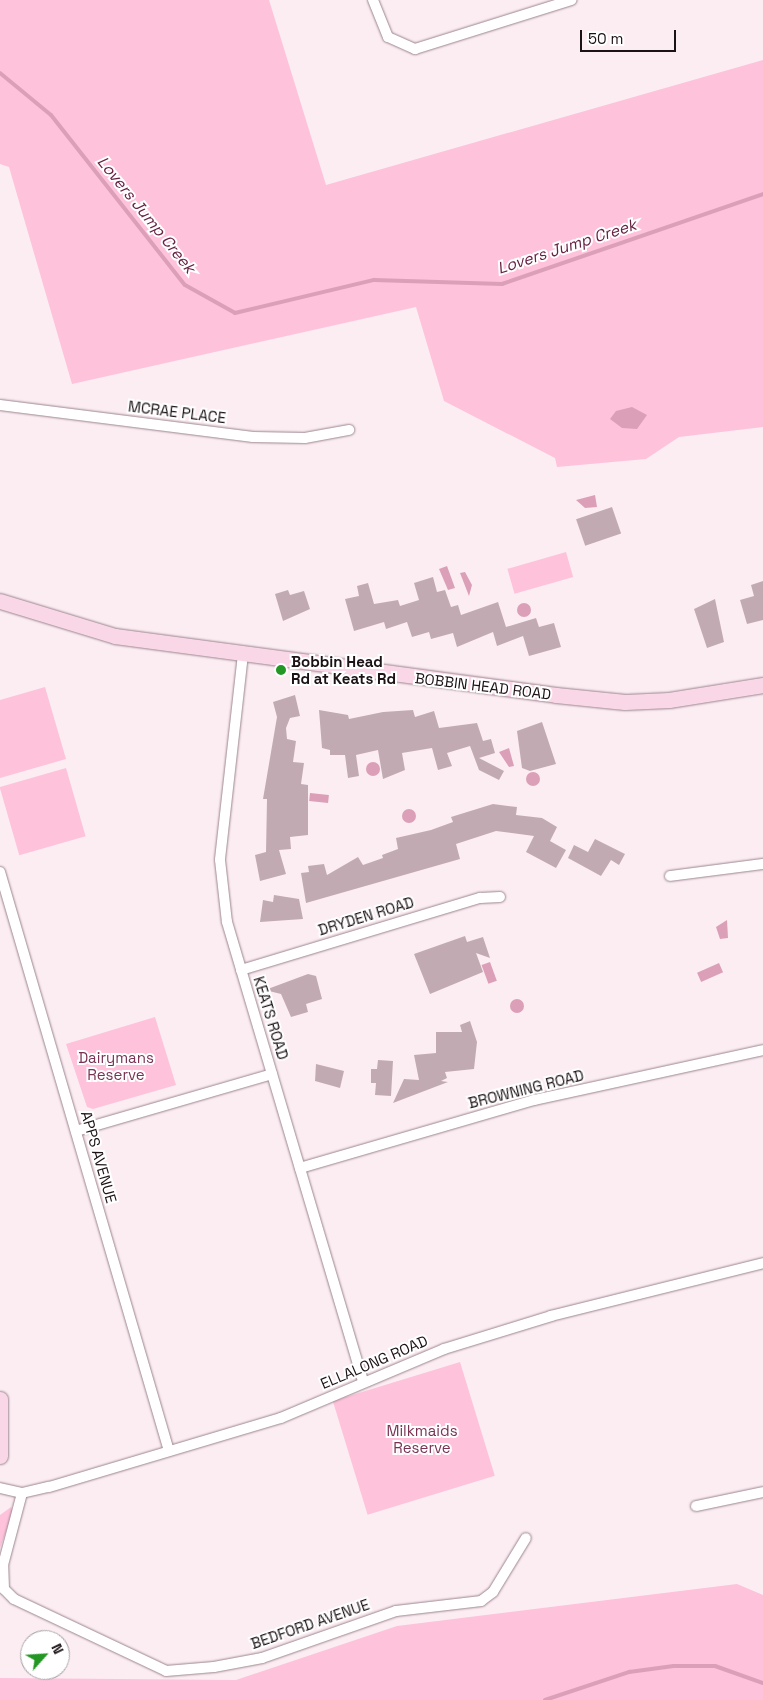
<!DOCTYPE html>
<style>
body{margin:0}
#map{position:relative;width:763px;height:1700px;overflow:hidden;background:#fcedf3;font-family:"Space Grotesk",sans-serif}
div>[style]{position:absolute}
.green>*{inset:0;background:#fec2db;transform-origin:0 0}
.water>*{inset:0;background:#dba0b8;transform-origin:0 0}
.round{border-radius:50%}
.stream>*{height:4px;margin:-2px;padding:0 2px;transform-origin:2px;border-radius:2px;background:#dba0b8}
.building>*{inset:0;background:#c2aab3;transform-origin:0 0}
.roads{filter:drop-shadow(0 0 1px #9b858e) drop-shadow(0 0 1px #9b858e)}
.street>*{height:10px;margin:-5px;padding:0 5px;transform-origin:5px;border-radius:5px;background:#fff}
.secondary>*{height:15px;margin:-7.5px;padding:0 7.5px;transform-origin:7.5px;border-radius:7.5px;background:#fad7e7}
.dots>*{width:14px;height:14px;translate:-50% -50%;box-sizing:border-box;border:2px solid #fff;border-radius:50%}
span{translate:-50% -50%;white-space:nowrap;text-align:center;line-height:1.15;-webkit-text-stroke:4px #fff;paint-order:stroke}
.street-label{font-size:15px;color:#1b1216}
.poi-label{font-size:15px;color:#1b1216;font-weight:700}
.left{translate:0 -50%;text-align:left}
.park-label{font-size:15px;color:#783254}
.water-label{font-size:16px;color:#662143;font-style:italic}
.north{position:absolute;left:20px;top:1630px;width:50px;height:50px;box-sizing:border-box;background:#fff;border:1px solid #a4a0a2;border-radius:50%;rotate:64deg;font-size:14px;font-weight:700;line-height:20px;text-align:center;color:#1b1216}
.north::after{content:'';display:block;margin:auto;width:18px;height:22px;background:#249623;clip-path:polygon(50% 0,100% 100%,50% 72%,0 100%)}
.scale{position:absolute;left:580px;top:30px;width:96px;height:22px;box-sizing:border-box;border:2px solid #1b1216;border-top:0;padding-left:6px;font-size:15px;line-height:18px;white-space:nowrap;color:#1b1216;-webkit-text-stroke:4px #fff;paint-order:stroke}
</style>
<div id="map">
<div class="green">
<i style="clip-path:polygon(0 0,269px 0,326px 185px,763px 60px,763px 427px,679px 437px,646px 459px,557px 467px,555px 458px,444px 401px,416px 307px,72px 384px,9px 167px,0 164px)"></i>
<i style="left:566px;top:552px;width:26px;height:61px;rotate:74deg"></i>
<i style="clip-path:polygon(45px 687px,66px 759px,0 778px,0 700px)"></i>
<i style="left:66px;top:768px;width:71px;height:69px;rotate:74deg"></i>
<i style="clip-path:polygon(155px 1017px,176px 1085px,93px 1109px,87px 1107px,66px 1044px)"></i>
<i style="left:460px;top:1362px;width:119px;height:133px;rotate:73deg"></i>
<i style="clip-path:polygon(11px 1507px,13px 1512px,0 1548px,0 1515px)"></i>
<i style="clip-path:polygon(737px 1584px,763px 1595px,763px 1700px,0 1700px,0 1678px,236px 1680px,397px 1626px)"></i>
</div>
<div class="water">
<i style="clip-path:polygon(632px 407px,647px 415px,637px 429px,622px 428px,610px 419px,616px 411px)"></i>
<i style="clip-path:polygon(595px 495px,597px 507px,585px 508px,576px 500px)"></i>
<i style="clip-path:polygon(447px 566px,455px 588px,448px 590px,439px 569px)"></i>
<i style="clip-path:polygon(465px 572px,472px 585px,469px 596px,460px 573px)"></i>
<i class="round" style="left:517px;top:603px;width:14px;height:14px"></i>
<i style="clip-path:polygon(509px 748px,514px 766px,509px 767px,499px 752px)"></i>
<i class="round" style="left:366px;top:762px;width:14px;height:14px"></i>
<i class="round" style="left:526px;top:772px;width:14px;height:14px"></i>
<i style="left:310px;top:793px;width:19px;height:8px;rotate:6deg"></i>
<i class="round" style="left:402px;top:809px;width:14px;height:14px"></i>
<i style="clip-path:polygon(727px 920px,728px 938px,720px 939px,716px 927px)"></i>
<i style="left:490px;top:962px;width:20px;height:9px;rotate:70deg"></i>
<i style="left:719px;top:963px;width:10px;height:24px;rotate:66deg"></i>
<i class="round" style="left:510px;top:999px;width:14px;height:14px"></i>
</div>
<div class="stream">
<i style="left:0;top:73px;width:66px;rotate:39.5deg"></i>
<i style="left:51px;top:115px;width:216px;rotate:51.8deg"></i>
<i style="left:185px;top:285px;width:57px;rotate:29.2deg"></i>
<i style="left:235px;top:313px;width:143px;rotate:-13.4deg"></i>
<i style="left:374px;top:280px;width:128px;rotate:1.8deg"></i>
<i style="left:502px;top:284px;width:276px;rotate:-19deg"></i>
<i style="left:545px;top:1700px;width:89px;rotate:-18.4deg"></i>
<i style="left:629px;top:1672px;width:45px;rotate:-7.6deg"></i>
<i style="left:674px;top:1666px;width:41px"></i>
<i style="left:715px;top:1666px;width:51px;rotate:19.5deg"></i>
</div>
<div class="building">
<i style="left:612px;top:507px;width:28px;height:38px;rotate:71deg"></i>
<i style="clip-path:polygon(433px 577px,437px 592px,445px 590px,451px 607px,458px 605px,461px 615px,498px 602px,506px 627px,536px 618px,539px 627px,554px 623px,561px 647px,529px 656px,523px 636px,497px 646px,493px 632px,457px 647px,453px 633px,431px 639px,429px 632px,412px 637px,407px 622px,386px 629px,384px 622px,354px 631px,345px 599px,359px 596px,357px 586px,368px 583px,374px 604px,398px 600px,400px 606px,419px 600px,414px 583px)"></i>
<i style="clip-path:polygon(763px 581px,763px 620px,747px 624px,740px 600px,754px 596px,751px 585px)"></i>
<i style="clip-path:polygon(288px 590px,290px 595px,304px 591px,310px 609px,283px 621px,275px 594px)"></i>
<i style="clip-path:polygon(715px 599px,724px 642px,707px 648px,694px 609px)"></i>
<i style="clip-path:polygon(295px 695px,300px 716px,290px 718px,286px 728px,287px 739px,296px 741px,293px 762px,304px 763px,301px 784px,308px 785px,308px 835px,290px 837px,291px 849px,279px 850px,286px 874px,260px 881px,255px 855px,266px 852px,267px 799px,263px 799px,277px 717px,273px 702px)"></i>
<i style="clip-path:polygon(319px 710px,348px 715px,349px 719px,383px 712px,413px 710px,415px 717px,434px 711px,439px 728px,477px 723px,483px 741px,491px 739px,495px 753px,479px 758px,504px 771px,499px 780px,479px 770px,470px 746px,447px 753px,452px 766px,438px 770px,432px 748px,402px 753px,405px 770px,383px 779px,378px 750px,356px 755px,359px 776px,348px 778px,345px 755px,330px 755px,330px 750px,322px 748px)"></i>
<i style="clip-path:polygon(542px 722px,556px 764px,530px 771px,522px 768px,517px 731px)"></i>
<i style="clip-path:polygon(493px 804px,517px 807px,516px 815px,542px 818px,557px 827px,550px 841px,566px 850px,556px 868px,526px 852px,534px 836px,496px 831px,456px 844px,460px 859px,306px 903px,301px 873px,309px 872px,308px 866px,324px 864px,327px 875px,358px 857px,363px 865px,383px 858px,382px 855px,398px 849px,396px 838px,431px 830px,453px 822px,451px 817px)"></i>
<i style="clip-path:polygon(595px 839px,625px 854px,619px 865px,611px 860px,601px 876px,568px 858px,574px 845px,588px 852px)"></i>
<i style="clip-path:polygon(274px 895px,299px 899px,303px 919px,260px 922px,263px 900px,273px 902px)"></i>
<i style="clip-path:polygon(465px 936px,467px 942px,483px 937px,490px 958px,476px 953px,483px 972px,430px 994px,414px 954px)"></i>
<i style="clip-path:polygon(308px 974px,316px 976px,322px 999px,306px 1004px,308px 1012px,291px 1017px,281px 994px,265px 990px)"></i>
<i style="clip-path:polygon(470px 1021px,477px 1042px,474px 1069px,445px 1072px,447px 1078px,441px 1081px,448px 1082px,393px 1103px,404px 1079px,419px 1080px,414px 1055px,436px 1053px,436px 1032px,462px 1032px,460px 1025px)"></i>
<i style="clip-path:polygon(378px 1060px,393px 1061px,391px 1096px,375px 1095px,376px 1083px,371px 1083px,371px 1069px,377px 1069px)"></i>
<i style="clip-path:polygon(316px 1064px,344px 1071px,340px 1088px,315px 1081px)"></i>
</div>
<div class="roads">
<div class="street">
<i style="left:373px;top:0;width:40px;rotate:68deg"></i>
<i style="left:388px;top:37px;width:30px;rotate:24deg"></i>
<i style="left:415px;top:49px;width:164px;rotate:-17.4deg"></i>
<i style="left:0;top:405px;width:255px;rotate:7.2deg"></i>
<i style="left:253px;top:437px;width:52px;rotate:1.1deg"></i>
<i style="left:305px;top:438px;width:45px;rotate:-10.3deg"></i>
<i style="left:243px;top:654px;width:207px;rotate:96.4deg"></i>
<i style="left:220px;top:860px;width:62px;rotate:83.6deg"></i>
<i style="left:227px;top:922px;width:480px;rotate:73.5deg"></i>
<i style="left:0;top:872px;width:603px;rotate:73.73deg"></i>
<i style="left:670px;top:876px;width:94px;rotate:-7.4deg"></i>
<i style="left:241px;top:970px;width:250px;rotate:-16.8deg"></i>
<i style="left:480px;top:898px;width:20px;rotate:-3deg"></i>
<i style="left:76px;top:1131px;width:204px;rotate:-16.2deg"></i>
<i style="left:300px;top:1168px;width:244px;rotate:-16.2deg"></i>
<i style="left:534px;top:1100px;width:234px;rotate:-12.3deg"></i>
<i style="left:0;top:1488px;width:23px;rotate:13deg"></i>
<i style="left:22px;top:1493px;width:28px;rotate:-13deg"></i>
<i style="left:49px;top:1487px;width:242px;rotate:-16.6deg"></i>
<i style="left:281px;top:1418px;width:177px;rotate:-22.9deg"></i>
<i style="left:444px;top:1349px;width:112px;rotate:-17.1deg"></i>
<i style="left:551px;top:1316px;width:219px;rotate:-14deg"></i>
<i style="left:696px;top:1506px;width:68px;rotate:-11.8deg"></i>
<i style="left:4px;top:1589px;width:14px;rotate:45deg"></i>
<i style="left:14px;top:1599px;width:168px;rotate:25.3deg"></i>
<i style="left:166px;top:1671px;width:48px;rotate:-4.8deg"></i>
<i style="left:214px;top:1667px;width:49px;rotate:-10.6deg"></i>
<i style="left:262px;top:1658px;width:142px;rotate:-19.3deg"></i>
<i style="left:396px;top:1611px;width:86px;rotate:-6.7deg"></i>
<i style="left:481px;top:1601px;width:15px;rotate:-37deg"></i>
<i style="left:493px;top:1592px;width:63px;rotate:-58.6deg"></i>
<i style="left:4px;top:1589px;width:24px;rotate:-92deg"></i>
<i style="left:3px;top:1565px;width:74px;rotate:-75.2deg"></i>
</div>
<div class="secondary">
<i style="left:0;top:601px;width:120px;rotate:16.9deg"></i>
<i style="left:115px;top:636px;width:445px;rotate:7.6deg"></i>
<i style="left:556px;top:695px;width:69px;rotate:5.8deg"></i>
<i style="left:625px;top:702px;width:44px;rotate:-2.6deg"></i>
<i style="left:669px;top:700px;width:95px;rotate:-9.1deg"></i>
<i style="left:0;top:1399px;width:57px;rotate:90deg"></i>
</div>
</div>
<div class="dots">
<i style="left:281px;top:670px;background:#249623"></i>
</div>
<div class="street-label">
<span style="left:177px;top:412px;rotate:7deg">MCRAE PLACE</span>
<span style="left:483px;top:686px;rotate:7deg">BOBBIN HEAD ROAD</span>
<span style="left:366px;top:916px;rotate:-17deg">DRYDEN ROAD</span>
<span style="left:271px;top:1018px;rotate:73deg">KEATS ROAD</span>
<span style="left:526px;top:1089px;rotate:-14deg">BROWNING ROAD</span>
<span style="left:99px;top:1157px;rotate:74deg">APPS AVENUE</span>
<span style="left:374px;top:1362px;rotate:-23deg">ELLALONG ROAD</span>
<span style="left:310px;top:1624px;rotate:-19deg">BEDFORD AVENUE</span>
</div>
<div class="poi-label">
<span class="left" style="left:291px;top:670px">Bobbin Head<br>Rd at Keats Rd</span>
</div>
<div class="park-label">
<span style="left:116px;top:1066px">Dairymans<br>Reserve</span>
<span style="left:422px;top:1439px">Milkmaids<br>Reserve</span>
</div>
<div class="water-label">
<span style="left:146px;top:215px;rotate:51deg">Lovers Jump Creek</span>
<span style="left:567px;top:247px;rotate:-18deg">Lovers Jump Creek</span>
</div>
<div class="north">N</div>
<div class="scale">50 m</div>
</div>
